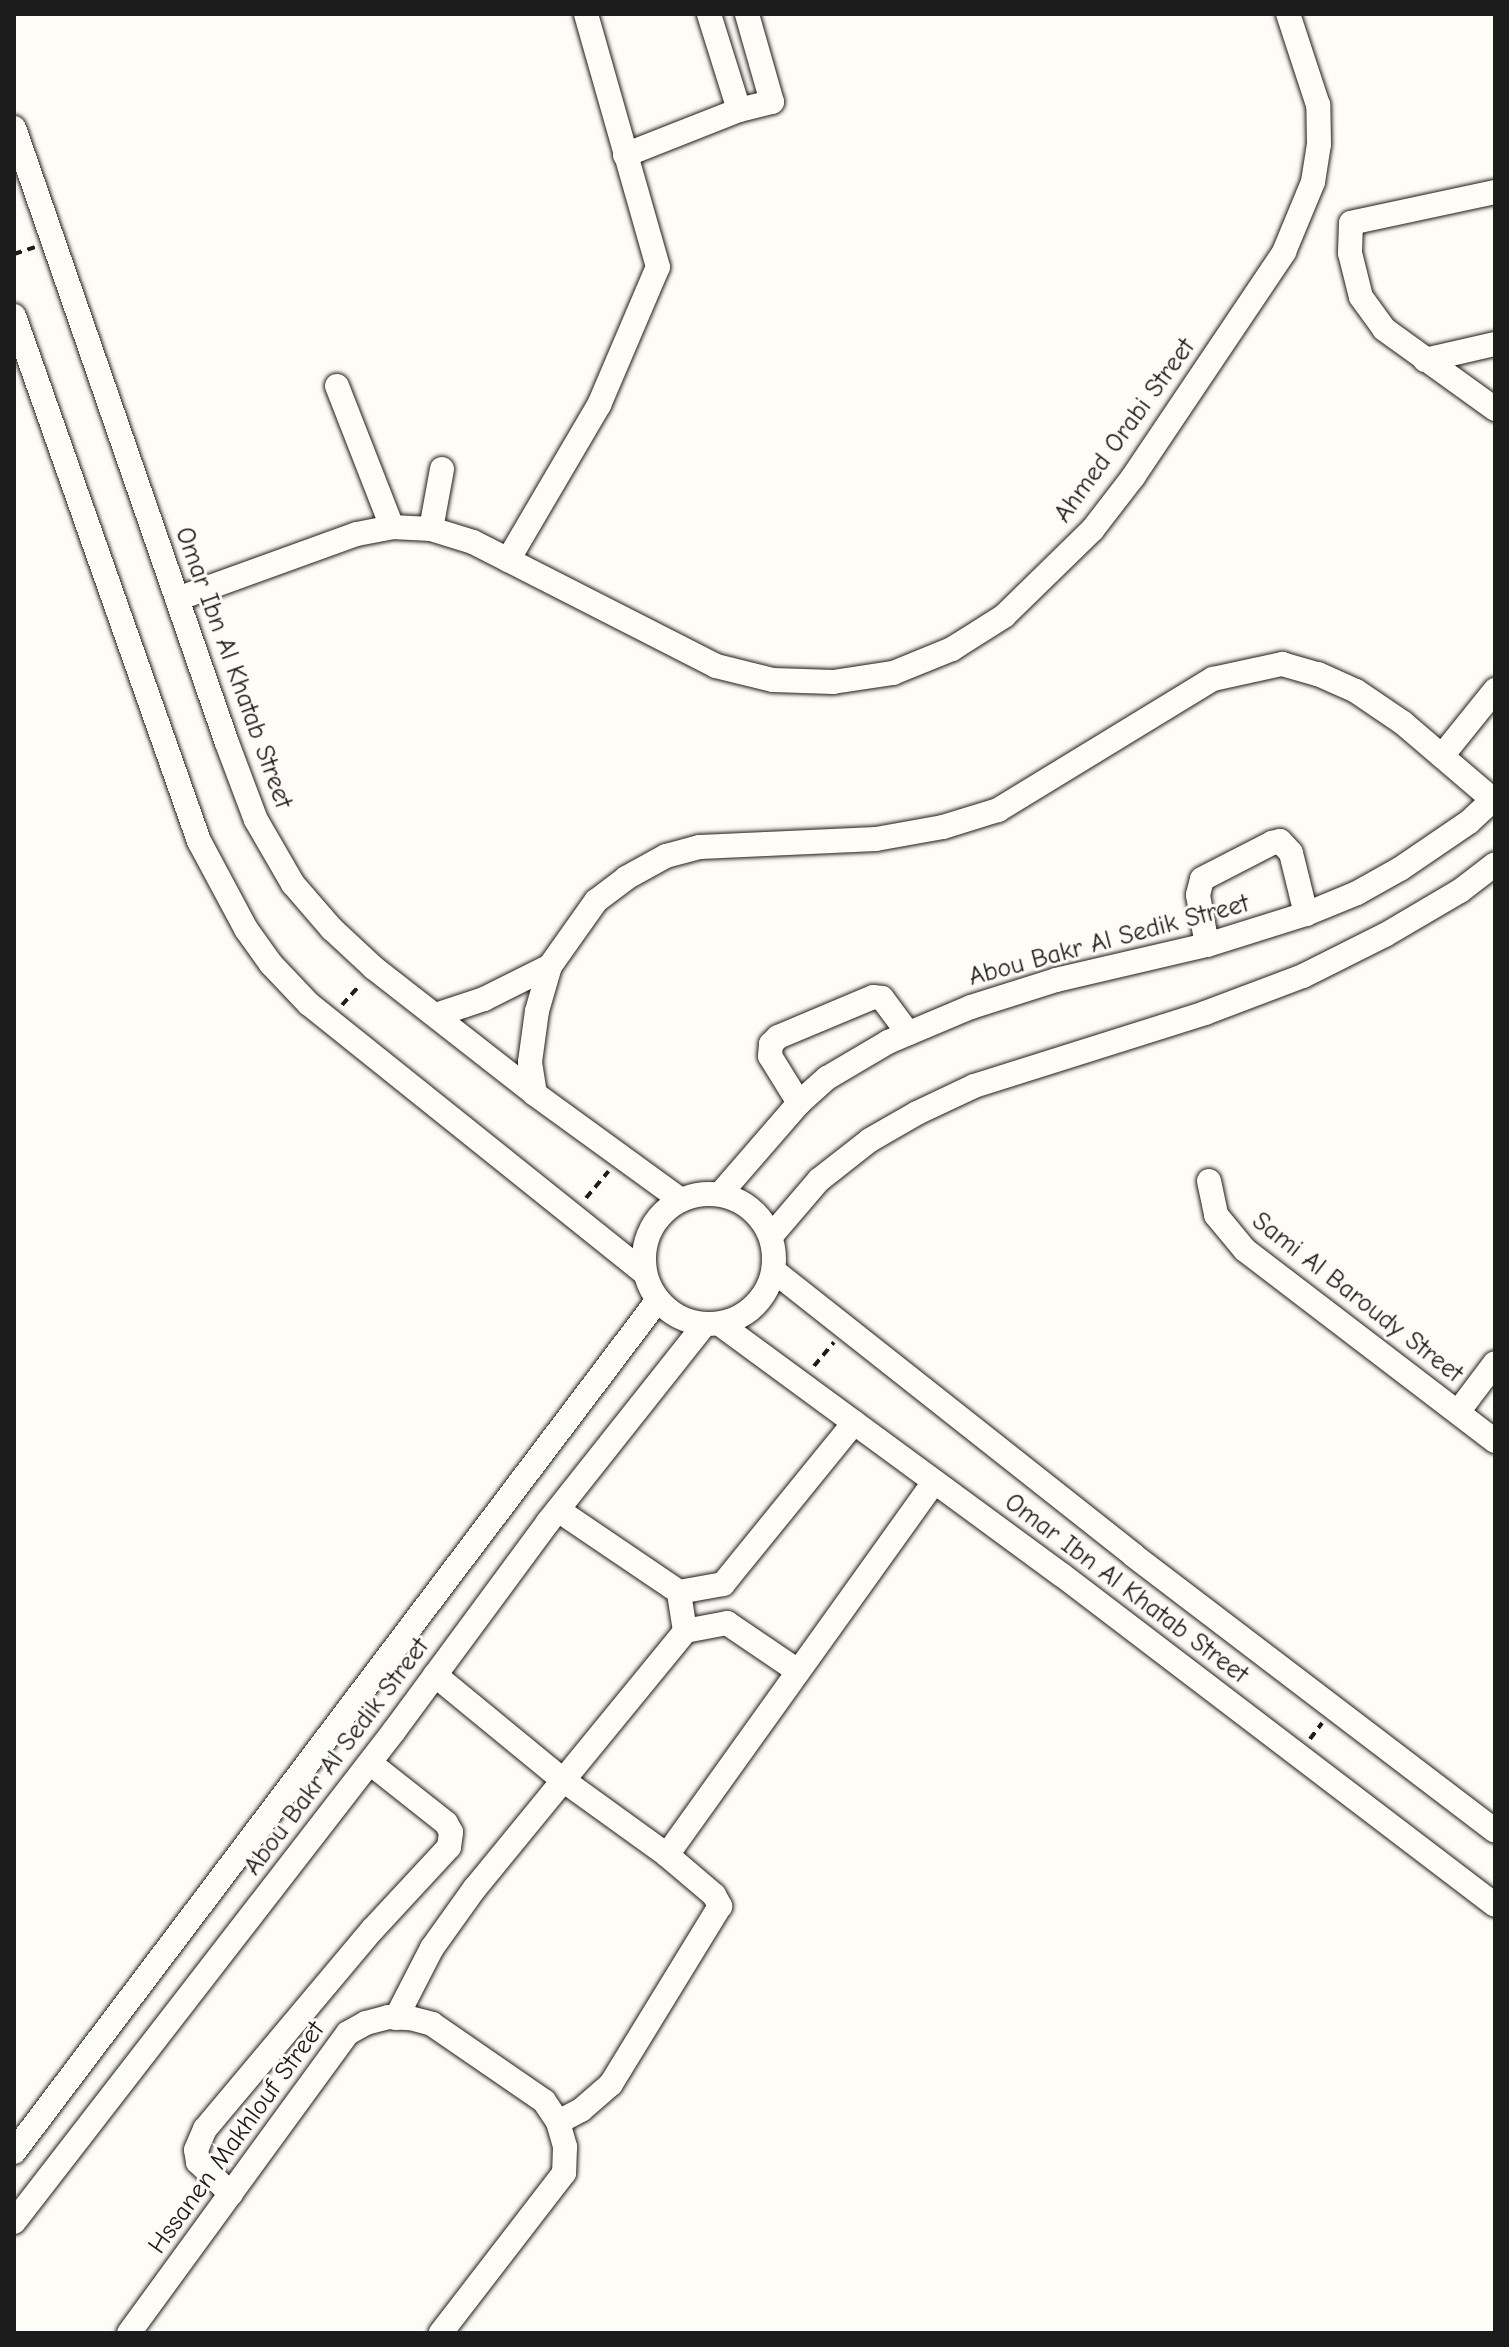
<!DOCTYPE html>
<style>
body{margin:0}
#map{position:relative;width:1509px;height:2347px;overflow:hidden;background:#fdfcf7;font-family:"Comic Neue",sans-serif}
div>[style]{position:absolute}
.path>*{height:4px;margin-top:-2px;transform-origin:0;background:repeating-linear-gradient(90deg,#1c1c1c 0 8px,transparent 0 14px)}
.roads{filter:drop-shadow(0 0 2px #1c1c1c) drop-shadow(0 0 2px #1c1c1c)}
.minor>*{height:24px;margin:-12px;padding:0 12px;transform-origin:12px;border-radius:12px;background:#fdfcf7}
.minor>.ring{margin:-12px;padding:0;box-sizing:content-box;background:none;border:24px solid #fdfcf7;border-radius:50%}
span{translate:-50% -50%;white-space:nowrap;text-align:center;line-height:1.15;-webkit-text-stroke:6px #fdfcf7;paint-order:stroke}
.street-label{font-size:26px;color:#1c1c1c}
.frame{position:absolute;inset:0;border:16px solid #1c1c1c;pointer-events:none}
</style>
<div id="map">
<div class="path">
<i style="left:14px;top:254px;width:22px;rotate:-18deg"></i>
<i style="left:342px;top:1005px;width:27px;rotate:-48deg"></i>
<i style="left:586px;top:1198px;width:35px;rotate:-50deg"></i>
<i style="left:814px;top:1366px;width:31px;rotate:-50deg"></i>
<i style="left:1310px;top:1739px;width:20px;rotate:-53deg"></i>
</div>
<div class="roads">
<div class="minor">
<i style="left:739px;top:110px;width:34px;rotate:-14deg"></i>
<i style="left:772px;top:102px;width:91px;rotate:-105.9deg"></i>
<i style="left:14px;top:128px;width:651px;rotate:70.9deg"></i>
<i style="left:227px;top:743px;width:82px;rotate:69.4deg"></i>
<i style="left:256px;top:820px;width:74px;rotate:60deg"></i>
<i style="left:293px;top:884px;width:60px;rotate:49.1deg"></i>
<i style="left:332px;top:929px;width:57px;rotate:42.9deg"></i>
<i style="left:374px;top:968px;width:204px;rotate:38deg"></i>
<i style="left:535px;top:1094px;width:180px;rotate:36deg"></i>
<i style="left:625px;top:155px;width:123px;rotate:-21.5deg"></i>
<i style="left:739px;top:110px;width:101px;rotate:-107.4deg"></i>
<i style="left:1495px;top:192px;width:147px;rotate:167.9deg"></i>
<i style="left:1351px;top:223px;width:30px;rotate:92deg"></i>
<i style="left:1350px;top:253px;width:45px;rotate:76deg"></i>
<i style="left:1361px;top:297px;width:39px;rotate:54deg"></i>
<i style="left:1384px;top:329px;width:137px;rotate:35.8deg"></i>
<i style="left:14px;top:316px;width:557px;rotate:70.59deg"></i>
<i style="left:199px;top:841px;width:100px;rotate:61.9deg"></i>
<i style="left:246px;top:929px;width:43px;rotate:54.5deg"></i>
<i style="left:271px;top:964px;width:55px;rotate:46.5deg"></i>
<i style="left:309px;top:1004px;width:430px;rotate:38.7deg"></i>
<i style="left:1425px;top:360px;width:72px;rotate:-12.9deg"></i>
<i style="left:337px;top:386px;width:151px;rotate:68.7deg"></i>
<i style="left:431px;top:529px;width:61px;rotate:-79.6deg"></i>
<i style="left:508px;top:560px;width:180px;rotate:-59.6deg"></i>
<i style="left:599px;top:405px;width:150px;rotate:-66.9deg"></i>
<i style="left:658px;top:267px;width:263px;rotate:-105.9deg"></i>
<i style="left:177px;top:599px;width:191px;rotate:-19.9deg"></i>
<i style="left:357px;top:534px;width:36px;rotate:-11deg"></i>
<i style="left:392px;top:527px;width:39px;rotate:3deg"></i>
<i style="left:431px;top:529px;width:44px;rotate:17.2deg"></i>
<i style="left:473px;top:542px;width:273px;rotate:27deg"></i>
<i style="left:716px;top:666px;width:59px;rotate:13.8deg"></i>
<i style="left:773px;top:680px;width:60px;rotate:1.9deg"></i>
<i style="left:833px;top:682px;width:61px;rotate:-8.5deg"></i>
<i style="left:893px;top:673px;width:64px;rotate:-22.1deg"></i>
<i style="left:952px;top:649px;width:62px;rotate:-32.4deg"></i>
<i style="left:1004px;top:616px;width:124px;rotate:-44.3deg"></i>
<i style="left:1093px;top:529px;width:66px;rotate:-52.4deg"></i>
<i style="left:1133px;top:477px;width:271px;rotate:-56.1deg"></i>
<i style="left:1284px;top:252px;width:76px;rotate:-67.5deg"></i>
<i style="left:1313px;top:182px;width:38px;rotate:-81deg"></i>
<i style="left:1319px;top:144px;width:39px;rotate:-91deg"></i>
<i style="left:1318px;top:105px;width:96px;rotate:-108.2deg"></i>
<i style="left:1442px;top:756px;width:85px;rotate:-51.2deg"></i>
<i style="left:1207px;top:945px;width:51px;rotate:-100.2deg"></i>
<i style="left:1198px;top:895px;width:16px;rotate:-76deg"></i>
<i style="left:1202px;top:879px;width:79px;rotate:-27.2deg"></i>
<i style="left:1272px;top:843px;width:8px;rotate:-14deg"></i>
<i style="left:1280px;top:841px;width:16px;rotate:47deg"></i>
<i style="left:1291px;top:853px;width:63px;rotate:76.2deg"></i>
<i style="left:436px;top:1015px;width:51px;rotate:-18.4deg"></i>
<i style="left:484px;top:999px;width:74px;rotate:-26.6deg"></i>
<i style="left:535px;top:1094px;width:32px;rotate:-99deg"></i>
<i style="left:530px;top:1062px;width:51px;rotate:-82.2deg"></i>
<i style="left:537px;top:1011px;width:47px;rotate:-73.9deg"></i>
<i style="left:550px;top:966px;width:80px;rotate:-54.7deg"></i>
<i style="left:596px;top:901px;width:38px;rotate:-37deg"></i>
<i style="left:626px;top:878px;width:46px;rotate:-28.8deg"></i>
<i style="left:666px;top:856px;width:35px;rotate:-15deg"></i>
<i style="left:700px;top:847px;width:176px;rotate:-2.6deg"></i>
<i style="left:876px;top:839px;width:68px;rotate:-10.2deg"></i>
<i style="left:943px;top:827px;width:58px;rotate:-17.2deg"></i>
<i style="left:998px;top:810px;width:252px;rotate:-31.4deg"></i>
<i style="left:1213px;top:679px;width:71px;rotate:-12.3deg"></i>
<i style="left:1282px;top:664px;width:37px;rotate:16deg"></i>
<i style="left:1318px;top:674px;width:42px;rotate:24.1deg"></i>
<i style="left:1356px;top:691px;width:57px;rotate:34.2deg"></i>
<i style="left:1403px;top:723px;width:118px;rotate:40.5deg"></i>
<i style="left:799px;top:1103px;width:55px;rotate:-121.7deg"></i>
<i style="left:770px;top:1056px;width:12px;rotate:-85deg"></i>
<i style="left:771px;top:1044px;width:10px;rotate:-45deg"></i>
<i style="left:778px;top:1037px;width:103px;rotate:-22.8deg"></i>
<i style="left:873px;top:997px;width:9px;rotate:6deg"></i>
<i style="left:882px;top:998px;width:44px;rotate:53.4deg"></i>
<i style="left:1209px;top:1181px;width:35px;rotate:78deg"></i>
<i style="left:1216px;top:1215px;width:45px;rotate:50.4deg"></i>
<i style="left:1245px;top:1250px;width:315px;rotate:37.4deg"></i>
<i style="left:721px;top:1193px;width:119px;rotate:-49.1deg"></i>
<i style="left:799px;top:1103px;width:38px;rotate:-42deg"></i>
<i style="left:827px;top:1078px;width:71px;rotate:-30.5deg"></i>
<i style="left:888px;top:1042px;width:90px;rotate:-22.9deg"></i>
<i style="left:971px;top:1007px;width:89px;rotate:-17.6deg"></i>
<i style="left:1056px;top:980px;width:155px;rotate:-13.1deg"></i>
<i style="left:1207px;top:945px;width:104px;rotate:-17.4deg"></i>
<i style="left:1306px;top:914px;width:55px;rotate:-22.4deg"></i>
<i style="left:1357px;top:893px;width:49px;rotate:-29.2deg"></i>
<i style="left:1400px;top:869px;width:83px;rotate:-34.3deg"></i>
<i style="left:1469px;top:822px;width:35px;rotate:-43deg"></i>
<i class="ring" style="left:644px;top:1194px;width:106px;height:106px"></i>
<i style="left:771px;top:1236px;width:74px;rotate:-49.4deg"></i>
<i style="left:819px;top:1180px;width:65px;rotate:-38.1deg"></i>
<i style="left:870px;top:1140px;width:54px;rotate:-29.9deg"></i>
<i style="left:917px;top:1113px;width:63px;rotate:-25.3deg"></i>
<i style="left:974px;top:1086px;width:242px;rotate:-17.5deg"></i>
<i style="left:1205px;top:1013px;width:105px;rotate:-20.7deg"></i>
<i style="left:1303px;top:976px;width:92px;rotate:-26.6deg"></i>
<i style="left:1385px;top:935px;width:87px;rotate:-30.4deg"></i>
<i style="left:1460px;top:891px;width:44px;rotate:-37.6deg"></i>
<i style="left:774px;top:1271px;width:458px;rotate:38.3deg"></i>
<i style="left:1133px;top:1555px;width:455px;rotate:37.3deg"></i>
<i style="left:720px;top:1324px;width:424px;rotate:36.3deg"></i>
<i style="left:1062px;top:1575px;width:544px;rotate:37.31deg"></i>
<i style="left:1458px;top:1412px;width:61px;rotate:-52.9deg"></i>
<i style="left:558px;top:1510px;width:146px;rotate:34.1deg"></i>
<i style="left:685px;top:1631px;width:39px;rotate:-99deg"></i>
<i style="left:679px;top:1592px;width:45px;rotate:-10.3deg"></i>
<i style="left:723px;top:1584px;width:208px;rotate:-50.9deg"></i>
<i style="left:435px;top:1675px;width:166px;rotate:39.4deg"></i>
<i style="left:563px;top:1780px;width:128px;rotate:35.8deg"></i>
<i style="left:667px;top:1855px;width:62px;rotate:40.4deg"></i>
<i style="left:714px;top:1895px;width:13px;rotate:61deg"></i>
<i style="left:720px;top:1906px;width:209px;rotate:121.5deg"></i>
<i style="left:611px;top:2084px;width:40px;rotate:139deg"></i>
<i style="left:581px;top:2110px;width:26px;rotate:152deg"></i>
<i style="left:667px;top:1855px;width:459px;rotate:-54.4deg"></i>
<i style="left:396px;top:2018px;width:79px;rotate:-62.8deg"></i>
<i style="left:432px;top:1948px;width:74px;rotate:-54.4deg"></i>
<i style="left:475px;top:1888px;width:332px;rotate:-50.7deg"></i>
<i style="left:685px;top:1631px;width:43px;rotate:-10.8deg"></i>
<i style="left:727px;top:1623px;width:86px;rotate:34.1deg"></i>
<i style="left:14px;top:2152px;width:1068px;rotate:-52.92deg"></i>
<i style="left:231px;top:2194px;width:46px;rotate:-135.9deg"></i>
<i style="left:198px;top:2162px;width:12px;rotate:-99deg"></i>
<i style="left:196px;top:2150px;width:23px;rotate:-67deg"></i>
<i style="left:205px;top:2129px;width:261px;rotate:-50deg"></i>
<i style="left:373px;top:1929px;width:112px;rotate:-47.2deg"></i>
<i style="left:449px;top:1847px;width:15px;rotate:-82deg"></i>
<i style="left:451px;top:1832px;width:10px;rotate:-119deg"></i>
<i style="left:446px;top:1823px;width:97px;rotate:-141.7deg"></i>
<i style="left:14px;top:2222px;width:621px;rotate:-52.26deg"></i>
<i style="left:394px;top:1731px;width:260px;rotate:-53.6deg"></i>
<i style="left:548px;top:1522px;width:251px;rotate:-51.6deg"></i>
<i style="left:129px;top:2333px;width:371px;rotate:-53.9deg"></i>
<i style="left:348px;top:2033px;width:21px;rotate:-29deg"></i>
<i style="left:366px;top:2023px;width:23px;rotate:-15deg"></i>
<i style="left:388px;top:2017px;width:22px;rotate:3deg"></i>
<i style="left:410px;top:2018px;width:23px;rotate:15deg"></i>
<i style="left:432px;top:2024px;width:136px;rotate:34.5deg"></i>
<i style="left:544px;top:2101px;width:25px;rotate:56deg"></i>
<i style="left:558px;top:2122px;width:26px;rotate:74deg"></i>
<i style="left:565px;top:2147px;width:26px;rotate:92deg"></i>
<i style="left:564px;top:2173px;width:202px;rotate:127.6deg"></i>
</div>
</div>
<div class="street-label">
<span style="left:1125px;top:431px;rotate:-54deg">Ahmed Orabi Street</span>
<span style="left:233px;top:668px;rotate:70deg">Omar Ibn Al Khatab Street</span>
<span style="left:1109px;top:941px;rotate:-15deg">Abou Bakr Al Sedik Street</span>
<span style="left:1357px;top:1298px;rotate:38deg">Sami Al Baroudy Street</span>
<span style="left:1126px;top:1589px;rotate:37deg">Omar Ibn Al Khatab Street</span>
<span style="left:337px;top:1757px;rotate:-53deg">Abou Bakr Al Sedik Street</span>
<span style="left:237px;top:2138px;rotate:-54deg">Hssanen Makhlouf Street</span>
</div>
<div class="frame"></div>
</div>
